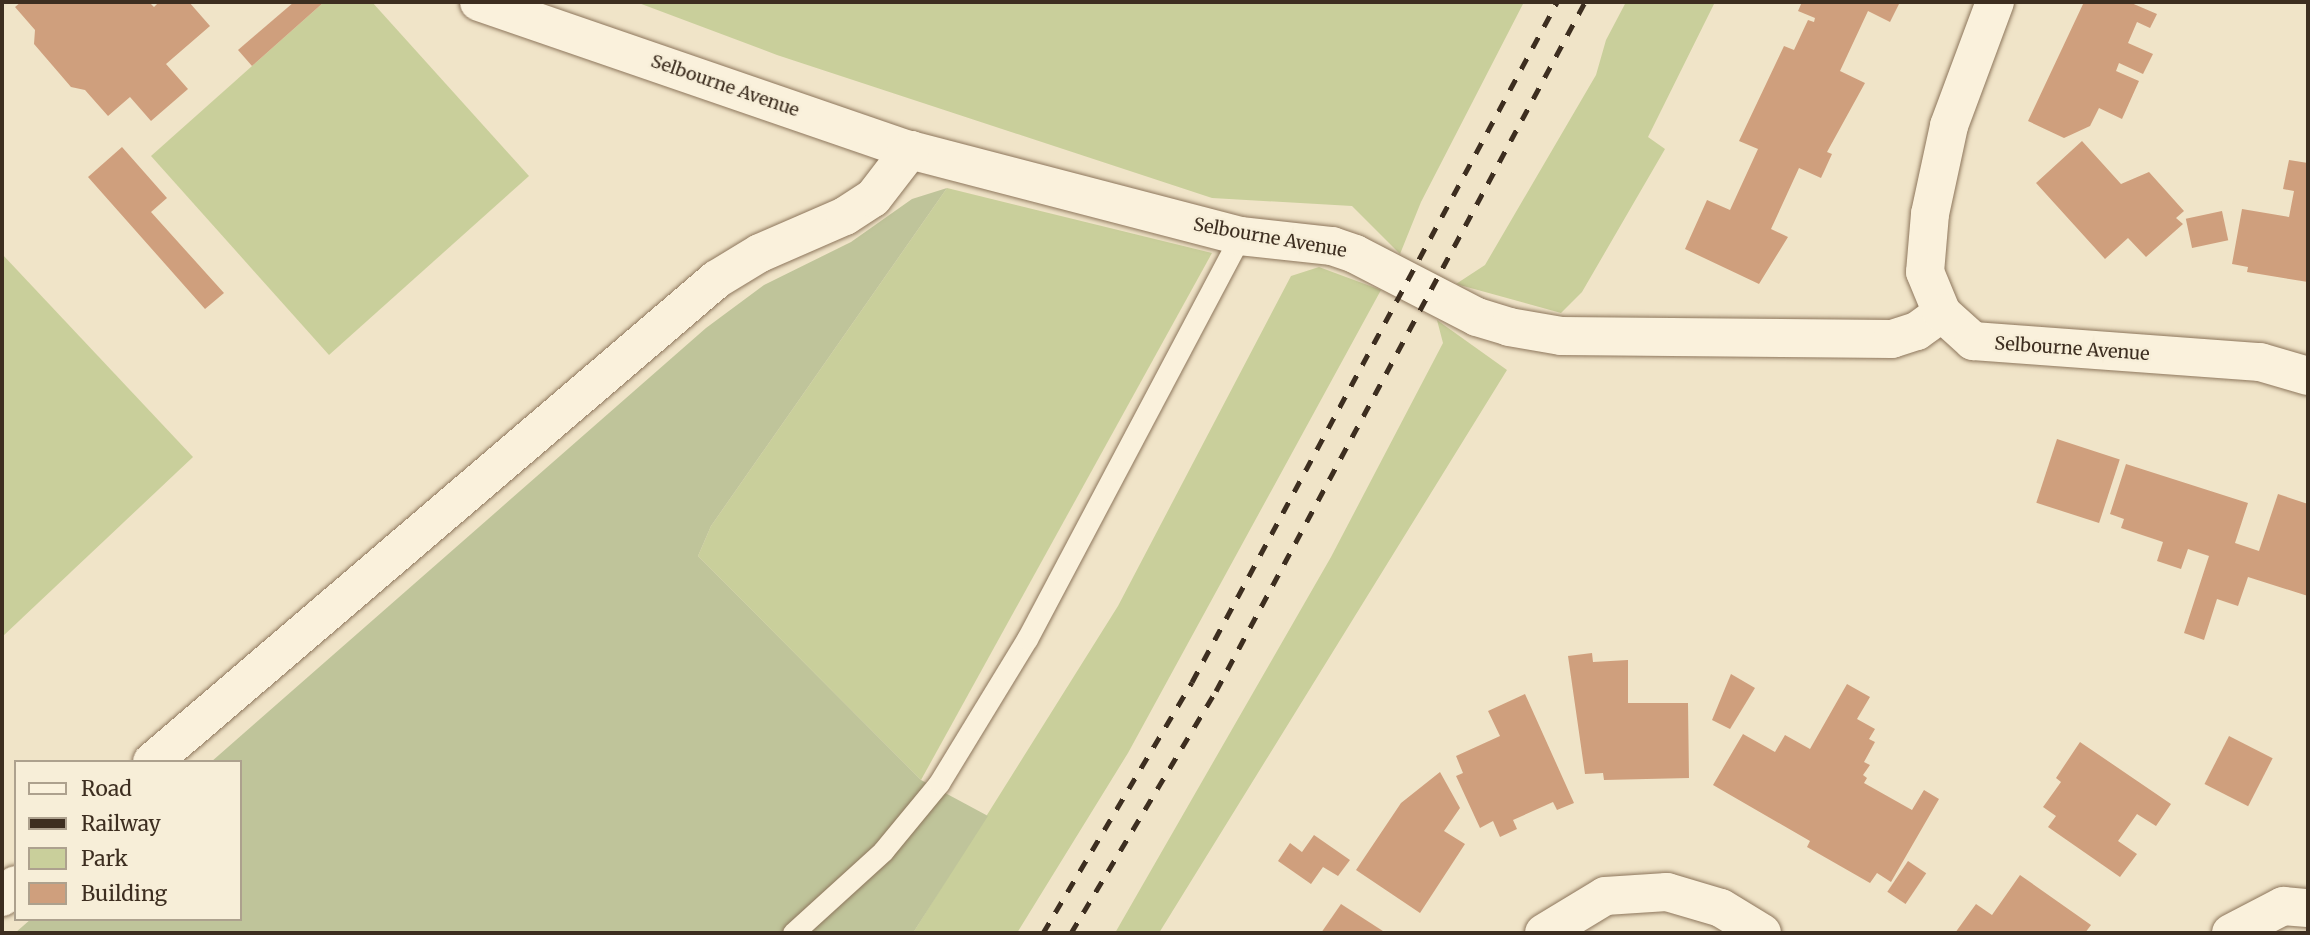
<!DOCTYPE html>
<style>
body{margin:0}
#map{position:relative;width:2310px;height:935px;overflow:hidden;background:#f0e4c8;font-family:Merriweather,serif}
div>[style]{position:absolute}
.green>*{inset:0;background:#c9cf9b}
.cemetery>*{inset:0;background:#bfc49a}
.building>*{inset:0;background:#cf9f7d;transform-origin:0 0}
.roads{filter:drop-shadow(0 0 2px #8d765c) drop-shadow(0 0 2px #8d765c)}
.service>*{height:21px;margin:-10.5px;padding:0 10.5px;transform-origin:10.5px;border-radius:10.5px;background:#faf1dc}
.minor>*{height:38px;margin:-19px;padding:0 19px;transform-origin:19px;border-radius:19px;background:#faf1dc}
.rail>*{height:5px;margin-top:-2.5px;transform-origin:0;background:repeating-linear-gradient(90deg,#3d2e20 0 12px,transparent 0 24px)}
span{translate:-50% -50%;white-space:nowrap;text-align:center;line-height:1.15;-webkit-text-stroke:5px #f7eed8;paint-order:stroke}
.street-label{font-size:18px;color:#3d2e20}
.frame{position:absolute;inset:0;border:4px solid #3d2e20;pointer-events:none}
.legend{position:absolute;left:14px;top:760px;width:228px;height:161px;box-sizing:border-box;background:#f7eed8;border:2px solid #ada18e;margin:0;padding:9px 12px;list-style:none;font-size:21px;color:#3d2e20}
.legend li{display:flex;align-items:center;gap:14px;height:35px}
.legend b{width:35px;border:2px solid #ada18e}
</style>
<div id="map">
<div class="green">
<i style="clip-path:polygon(324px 2px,372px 2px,529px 176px,329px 355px,151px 156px)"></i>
<i style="clip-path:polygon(636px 2px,1524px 2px,1421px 202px,1400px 254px,1352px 206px,1212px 198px,777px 55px)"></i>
<i style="clip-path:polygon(1626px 2px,1715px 2px,1648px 137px,1665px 149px,1582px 292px,1561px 313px,1456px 284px,1485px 265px,1596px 75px,1606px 40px)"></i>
<i style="clip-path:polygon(947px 188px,1212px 253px,921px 780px,698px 556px,711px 526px)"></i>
<i style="clip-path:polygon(2px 254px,193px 457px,2px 637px)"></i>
<i style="clip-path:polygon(1319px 267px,1381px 290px,1128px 753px,1017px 933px,913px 933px,1118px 606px,1291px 276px)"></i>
<i style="clip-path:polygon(1437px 320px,1507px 370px,1159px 933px,1115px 933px,1331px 557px,1443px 343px)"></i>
</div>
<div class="cemetery">
<i style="clip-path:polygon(947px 188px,711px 526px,698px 556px,921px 780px,988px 816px,913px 933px,15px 933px,31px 919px,240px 919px,240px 762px,211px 762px,706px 328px,764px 285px,851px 242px,912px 199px)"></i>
</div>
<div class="building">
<i style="clip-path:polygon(21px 2px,149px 2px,154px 7px,159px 2px,189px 2px,210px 26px,166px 64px,188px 89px,151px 121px,130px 97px,108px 116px,85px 90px,71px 87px,34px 44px,35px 30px,15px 7px)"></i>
<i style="clip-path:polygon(294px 2px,324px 2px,252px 66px,238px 50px)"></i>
<i style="clip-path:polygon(1802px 2px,1900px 2px,1890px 22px,1868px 11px,1840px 71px,1865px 83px,1827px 152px,1832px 154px,1821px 178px,1799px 168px,1771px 229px,1788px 237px,1759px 284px,1685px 249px,1707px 200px,1730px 210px,1758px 149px,1739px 141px,1784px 46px,1794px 50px,1808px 20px,1814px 22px,1815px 18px,1798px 11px)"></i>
<i style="clip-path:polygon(2084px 2px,2129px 2px,2157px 14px,2150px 28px,2137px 22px,2128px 43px,2153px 54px,2143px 74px,2119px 63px,2116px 71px,2139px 81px,2122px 119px,2099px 108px,2090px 126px,2064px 138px,2028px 121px)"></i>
<i style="clip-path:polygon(2082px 141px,2121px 184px,2149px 172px,2184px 211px,2176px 218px,2183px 224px,2146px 257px,2128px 238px,2105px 259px,2036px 183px)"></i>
<i style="clip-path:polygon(122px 147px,167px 198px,151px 212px,224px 293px,205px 309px,88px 177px)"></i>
<i style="clip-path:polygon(2289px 160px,2308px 163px,2308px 282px,2247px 272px,2248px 267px,2232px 264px,2242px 209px,2289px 217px,2294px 191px,2283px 189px)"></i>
<i style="left:2222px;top:211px;width:30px;height:37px;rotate:78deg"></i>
<i style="left:2057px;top:439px;width:66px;height:67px;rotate:18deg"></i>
<i style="clip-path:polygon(2126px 464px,2248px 503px,2235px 543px,2259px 551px,2278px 494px,2308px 504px,2308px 596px,2248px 577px,2238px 606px,2217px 599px,2204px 640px,2184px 633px,2209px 556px,2188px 549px,2181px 569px,2157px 561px,2163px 542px,2121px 528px,2124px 519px,2110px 514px)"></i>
<i style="clip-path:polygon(1592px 653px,1593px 662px,1628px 660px,1628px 703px,1688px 703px,1689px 778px,1604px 780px,1603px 773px,1585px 774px,1568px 656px)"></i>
<i style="clip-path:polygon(1731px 674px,1755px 688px,1730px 729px,1712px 720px)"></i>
<i style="clip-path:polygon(1847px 684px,1870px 697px,1857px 719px,1875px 729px,1869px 739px,1875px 742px,1864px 762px,1870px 765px,1863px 775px,1867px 778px,1864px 783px,1912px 810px,1924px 790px,1939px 799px,1891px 882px,1877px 873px,1870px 883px,1807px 847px,1810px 841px,1713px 785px,1743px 734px,1775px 752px,1785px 735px,1810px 749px)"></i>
<i style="clip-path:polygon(1525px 694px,1574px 803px,1557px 810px,1553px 802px,1513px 820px,1517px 829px,1500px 837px,1493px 821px,1480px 828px,1456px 776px,1463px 773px,1456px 756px,1500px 736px,1488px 711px)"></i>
<i style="left:2229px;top:736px;width:49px;height:54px;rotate:27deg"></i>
<i style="clip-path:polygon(2080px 742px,2171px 804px,2156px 826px,2137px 814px,2118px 841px,2137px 854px,2120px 877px,2048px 827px,2056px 816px,2043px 807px,2061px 782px,2056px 778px)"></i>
<i style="clip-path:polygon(1440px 772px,1460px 808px,1444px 831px,1465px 844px,1420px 913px,1356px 870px,1401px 803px)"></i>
<i style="clip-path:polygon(1314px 835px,1350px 860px,1338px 876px,1323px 867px,1311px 884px,1278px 861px,1290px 843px,1302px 852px)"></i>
<i style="left:1908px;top:861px;width:22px;height:37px;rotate:34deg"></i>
<i style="clip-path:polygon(2020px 875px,2091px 925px,2085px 933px,1955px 933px,1976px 904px,1992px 915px)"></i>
<i style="clip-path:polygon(1341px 904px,1386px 933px,1321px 933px)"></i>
</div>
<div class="roads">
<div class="service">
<i style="left:793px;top:933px;width:122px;rotate:-42.3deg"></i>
<i style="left:883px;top:851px;width:88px;rotate:-50.5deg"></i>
<i style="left:939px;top:783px;width:169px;rotate:-58.6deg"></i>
<i style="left:1027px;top:639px;width:456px;rotate:-62.1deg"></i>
</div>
<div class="minor">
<i style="left:479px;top:2px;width:456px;rotate:19deg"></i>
<i style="left:910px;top:150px;width:341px;rotate:14.6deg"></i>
<i style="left:1240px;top:236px;width:93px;rotate:6.2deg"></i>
<i style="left:1332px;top:246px;width:24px;rotate:19deg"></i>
<i style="left:1355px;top:254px;width:137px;rotate:27.3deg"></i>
<i style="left:1477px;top:317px;width:34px;rotate:17deg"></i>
<i style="left:1509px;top:327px;width:53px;rotate:9.8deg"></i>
<i style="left:1561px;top:336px;width:331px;rotate:0.5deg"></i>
<i style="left:1892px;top:339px;width:26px;rotate:-18deg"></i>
<i style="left:1917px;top:331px;width:31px;rotate:-36deg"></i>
<i style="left:1995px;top:2px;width:132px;rotate:110.4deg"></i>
<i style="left:1949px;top:126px;width:90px;rotate:102.2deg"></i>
<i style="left:1930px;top:214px;width:58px;rotate:94.9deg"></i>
<i style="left:1925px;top:272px;width:44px;rotate:67.5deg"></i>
<i style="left:1942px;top:313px;width:42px;rotate:42.1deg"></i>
<i style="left:1973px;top:341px;width:288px;rotate:4.2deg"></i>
<i style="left:2260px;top:362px;width:50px;rotate:16.3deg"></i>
<i style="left:152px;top:762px;width:743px;rotate:-40.53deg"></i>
<i style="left:717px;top:279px;width:50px;rotate:-31.2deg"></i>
<i style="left:760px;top:253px;width:93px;rotate:-23.5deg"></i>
<i style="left:845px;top:216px;width:33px;rotate:-33deg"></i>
<i style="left:873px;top:198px;width:61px;rotate:-52.4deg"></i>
<i style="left:2px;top:897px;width:18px;rotate:-41deg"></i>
<i style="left:1544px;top:933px;width:71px;rotate:-31.2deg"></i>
<i style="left:1605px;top:896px;width:62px;rotate:-3.7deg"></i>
<i style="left:1667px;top:892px;width:56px;rotate:16.5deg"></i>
<i style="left:1721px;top:908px;width:48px;rotate:31.4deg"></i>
<i style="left:2231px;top:933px;width:59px;rotate:-27.4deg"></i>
<i style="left:2283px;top:906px;width:25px;rotate:5deg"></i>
</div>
</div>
<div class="rail">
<i style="left:1043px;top:933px;width:292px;rotate:-59.3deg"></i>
<i style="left:1192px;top:682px;width:772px;rotate:-61.77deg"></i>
<i style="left:1071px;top:933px;width:282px;rotate:-59.1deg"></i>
<i style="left:1216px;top:691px;width:782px;rotate:-61.83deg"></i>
</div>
<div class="street-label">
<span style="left:725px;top:86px;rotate:19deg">Selbourne Avenue</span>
<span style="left:1270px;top:238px;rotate:10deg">Selbourne Avenue</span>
<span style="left:2072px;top:349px;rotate:4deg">Selbourne Avenue</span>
</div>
<div class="frame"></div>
<ul class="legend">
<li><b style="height:9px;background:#faf1dc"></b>Road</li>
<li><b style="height:9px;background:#3d2e20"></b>Railway</li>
<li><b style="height:19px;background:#c9cf9b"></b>Park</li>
<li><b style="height:19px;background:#cf9f7d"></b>Building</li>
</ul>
</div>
